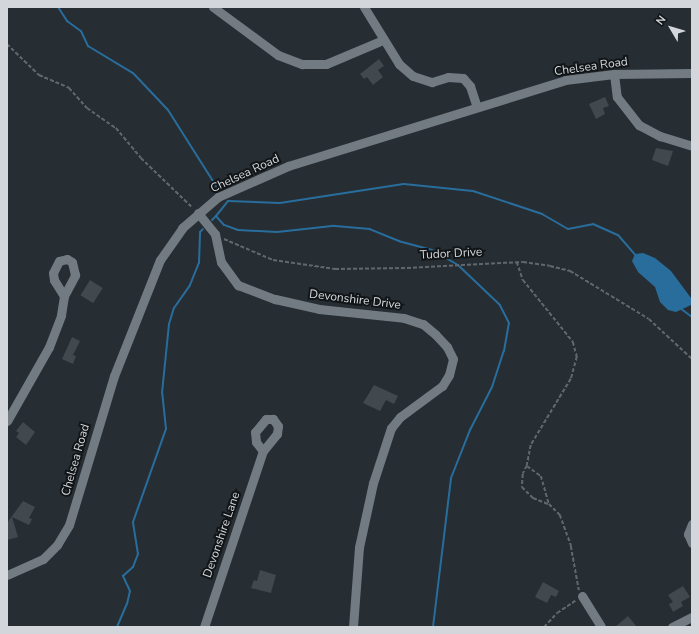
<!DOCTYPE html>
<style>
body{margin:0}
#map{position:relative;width:699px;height:634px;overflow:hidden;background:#262d33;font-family:"Nunito Sans",sans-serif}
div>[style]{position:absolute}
.water>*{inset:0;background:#296d9c}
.stream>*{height:2px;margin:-1px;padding:0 1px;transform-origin:1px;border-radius:1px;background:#296d9c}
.building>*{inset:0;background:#41484e;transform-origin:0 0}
.path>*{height:1.5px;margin-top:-0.75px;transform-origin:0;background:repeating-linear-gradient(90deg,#61676d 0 4px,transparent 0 6px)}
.minor>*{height:9px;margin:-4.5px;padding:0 4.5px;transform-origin:4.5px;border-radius:4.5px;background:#727b81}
span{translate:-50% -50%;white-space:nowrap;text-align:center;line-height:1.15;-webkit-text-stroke:4px #121517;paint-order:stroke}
.street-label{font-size:12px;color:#d3d7db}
.frame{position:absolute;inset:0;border:8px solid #d3d7db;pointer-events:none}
.north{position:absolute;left:651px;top:8px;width:40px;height:40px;-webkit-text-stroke:3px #121517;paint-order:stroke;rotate:308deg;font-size:11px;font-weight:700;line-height:16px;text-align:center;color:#d3d7db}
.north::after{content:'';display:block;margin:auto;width:14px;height:18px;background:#d3d7db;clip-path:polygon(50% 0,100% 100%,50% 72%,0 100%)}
</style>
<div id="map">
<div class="water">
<i style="clip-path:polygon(643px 253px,655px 258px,671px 271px,691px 298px,691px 305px,676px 312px,668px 310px,660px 302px,655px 287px,638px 272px,632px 261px,635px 254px)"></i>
</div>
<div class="stream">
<i style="left:58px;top:7px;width:17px;rotate:57deg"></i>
<i style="left:67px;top:21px;width:17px;rotate:36deg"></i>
<i style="left:81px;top:31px;width:17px;rotate:65deg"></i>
<i style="left:88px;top:46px;width:52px;rotate:31deg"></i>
<i style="left:133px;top:73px;width:51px;rotate:46.6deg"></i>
<i style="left:168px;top:110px;width:90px;rotate:57.7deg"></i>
<i style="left:212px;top:220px;width:6px;rotate:-45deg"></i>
<i style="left:680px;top:308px;width:15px;rotate:37deg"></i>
<i style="left:117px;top:627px;width:25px;rotate:-67deg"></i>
<i style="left:127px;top:604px;width:13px;rotate:-77deg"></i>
<i style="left:130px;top:591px;width:17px;rotate:-115deg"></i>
<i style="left:123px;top:576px;width:13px;rotate:-42deg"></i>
<i style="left:133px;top:567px;width:14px;rotate:-69deg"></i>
<i style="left:138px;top:554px;width:32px;rotate:-99deg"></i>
<i style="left:133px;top:522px;width:99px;rotate:-70.5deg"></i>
<i style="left:166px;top:429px;width:36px;rotate:-96deg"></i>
<i style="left:162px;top:393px;width:69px;rotate:-84.2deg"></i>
<i style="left:169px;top:324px;width:17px;rotate:-73deg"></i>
<i style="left:174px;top:308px;width:28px;rotate:-55deg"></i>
<i style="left:190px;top:285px;width:24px;rotate:-68deg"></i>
<i style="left:199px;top:263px;width:31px;rotate:-88deg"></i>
<i style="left:200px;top:232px;width:4px;rotate:-45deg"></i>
<i style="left:433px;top:627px;width:150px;rotate:-83.1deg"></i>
<i style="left:451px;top:478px;width:52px;rotate:-68.4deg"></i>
<i style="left:470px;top:430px;width:48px;rotate:-62.9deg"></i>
<i style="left:492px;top:387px;width:38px;rotate:-72deg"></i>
<i style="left:504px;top:351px;width:28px;rotate:-80deg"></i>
<i style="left:509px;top:323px;width:20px;rotate:-117deg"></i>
<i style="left:500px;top:305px;width:58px;rotate:-136.4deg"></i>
<i style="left:458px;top:265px;width:30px;rotate:-150deg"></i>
<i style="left:432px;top:250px;width:34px;rotate:-165deg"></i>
<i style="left:399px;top:241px;width:31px;rotate:-158deg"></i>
<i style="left:370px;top:229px;width:38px;rotate:-175deg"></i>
<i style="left:332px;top:226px;width:55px;rotate:173.8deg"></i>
<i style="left:277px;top:232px;width:39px;rotate:-177deg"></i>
<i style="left:238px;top:230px;width:15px;rotate:-160deg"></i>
<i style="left:224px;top:225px;width:12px;rotate:-132deg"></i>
<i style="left:216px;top:216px;width:19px;rotate:-51deg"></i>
<i style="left:228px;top:201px;width:52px;rotate:2.2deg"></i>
<i style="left:280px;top:203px;width:125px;rotate:-8.7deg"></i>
<i style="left:404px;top:184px;width:69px;rotate:5.8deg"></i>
<i style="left:473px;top:191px;width:73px;rotate:18.4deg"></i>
<i style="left:542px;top:214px;width:30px;rotate:30deg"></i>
<i style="left:568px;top:229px;width:25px;rotate:-11deg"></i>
<i style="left:593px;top:224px;width:27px;rotate:24deg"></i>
<i style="left:618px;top:235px;width:28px;rotate:49deg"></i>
</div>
<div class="building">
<i style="clip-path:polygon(379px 59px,384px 66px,378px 70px,383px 77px,373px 85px,367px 77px,364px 79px,360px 74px)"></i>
<i style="clip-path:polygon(605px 97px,609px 106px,603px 108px,605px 114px,596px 119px,589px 104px)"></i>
<i style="clip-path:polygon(656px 148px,673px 151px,668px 166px,652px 160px)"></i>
<i style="left:90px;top:280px;width:15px;height:18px;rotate:32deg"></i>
<i style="clip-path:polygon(72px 337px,80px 341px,73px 355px,76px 356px,73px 364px,62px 359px)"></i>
<i style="clip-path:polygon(374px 385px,398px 396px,394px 404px,386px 400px,380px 411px,363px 403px)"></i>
<i style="clip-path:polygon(23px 422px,35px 432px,26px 445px,16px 437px,19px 433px,16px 431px)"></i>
<i style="clip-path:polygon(23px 501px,35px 507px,29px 518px,32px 519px,29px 525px,12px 517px,18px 537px,7px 540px,7px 523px)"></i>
<i style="clip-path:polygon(260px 570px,276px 575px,271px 593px,251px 588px,254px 580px,257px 581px)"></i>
<i style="clip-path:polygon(543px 582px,559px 591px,556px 597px,551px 595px,547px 603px,535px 597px)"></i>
<i style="clip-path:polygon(683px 586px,690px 597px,681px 602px,683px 606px,673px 612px,669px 604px,673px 602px,668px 595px)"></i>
<i style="clip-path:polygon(628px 616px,637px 627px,615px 627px)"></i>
</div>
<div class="path">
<i style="left:7px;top:44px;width:45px;rotate:44.1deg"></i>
<i style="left:39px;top:75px;width:33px;rotate:23deg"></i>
<i style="left:69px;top:88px;width:27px;rotate:48deg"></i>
<i style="left:87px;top:108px;width:35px;rotate:35deg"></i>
<i style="left:116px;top:128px;width:39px;rotate:50deg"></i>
<i style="left:141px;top:158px;width:71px;rotate:43.9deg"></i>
<i style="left:224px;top:239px;width:53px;rotate:23.2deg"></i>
<i style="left:273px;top:260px;width:63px;rotate:8.3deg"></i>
<i style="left:335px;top:269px;width:72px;rotate:-0.8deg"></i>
<i style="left:407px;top:268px;width:116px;rotate:-3deg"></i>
<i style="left:523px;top:262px;width:27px;rotate:8deg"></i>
<i style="left:550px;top:266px;width:21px;rotate:14deg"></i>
<i style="left:570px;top:271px;width:92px;rotate:31.3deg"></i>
<i style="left:649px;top:319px;width:59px;rotate:42.9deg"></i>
<i style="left:517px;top:262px;width:19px;rotate:72deg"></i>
<i style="left:523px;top:280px;width:80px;rotate:51.1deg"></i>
<i style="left:573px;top:342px;width:16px;rotate:75deg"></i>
<i style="left:577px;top:357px;width:23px;rotate:105deg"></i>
<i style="left:571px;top:379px;width:77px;rotate:121.2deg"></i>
<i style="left:531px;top:445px;width:21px;rotate:101deg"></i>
<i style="left:527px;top:466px;width:17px;rotate:36deg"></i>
<i style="left:541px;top:476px;width:29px;rotate:74deg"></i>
<i style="left:549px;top:504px;width:16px;rotate:45deg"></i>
<i style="left:560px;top:515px;width:33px;rotate:70deg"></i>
<i style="left:571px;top:546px;width:45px;rotate:79.7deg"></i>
<i style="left:527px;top:466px;width:9px;rotate:117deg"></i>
<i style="left:523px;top:474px;width:13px;rotate:94deg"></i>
<i style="left:522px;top:487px;width:16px;rotate:45deg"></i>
<i style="left:533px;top:498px;width:16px;rotate:22deg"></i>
<i style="left:544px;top:627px;width:19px;rotate:-47deg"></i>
<i style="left:557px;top:613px;width:23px;rotate:-34deg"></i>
</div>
<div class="minor">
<i style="left:213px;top:7px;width:81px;rotate:36.4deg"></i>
<i style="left:278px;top:55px;width:26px;rotate:21deg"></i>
<i style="left:302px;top:64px;width:24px"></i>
<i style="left:326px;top:64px;width:62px;rotate:-22.8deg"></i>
<i style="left:364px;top:7px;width:67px;rotate:58.4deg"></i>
<i style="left:399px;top:64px;width:18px;rotate:41deg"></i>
<i style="left:413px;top:76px;width:20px;rotate:18deg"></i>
<i style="left:432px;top:82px;width:17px;rotate:-17deg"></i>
<i style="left:448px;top:77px;width:15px;rotate:4deg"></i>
<i style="left:463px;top:78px;width:11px;rotate:49deg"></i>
<i style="left:470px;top:86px;width:22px;rotate:72deg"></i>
<i style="left:614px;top:74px;width:23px;rotate:83deg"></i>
<i style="left:617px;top:97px;width:36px;rotate:52deg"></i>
<i style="left:639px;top:125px;width:24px;rotate:28deg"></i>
<i style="left:660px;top:136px;width:34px;rotate:17deg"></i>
<i style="left:198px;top:213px;width:27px;rotate:51deg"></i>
<i style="left:215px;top:234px;width:29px;rotate:78deg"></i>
<i style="left:221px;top:262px;width:29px;rotate:54deg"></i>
<i style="left:238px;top:285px;width:40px;rotate:21deg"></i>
<i style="left:275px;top:299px;width:45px;rotate:12.8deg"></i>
<i style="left:319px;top:309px;width:85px;rotate:6deg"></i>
<i style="left:404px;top:318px;width:20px;rotate:18deg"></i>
<i style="left:423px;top:324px;width:16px;rotate:40deg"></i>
<i style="left:435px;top:334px;width:18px;rotate:47deg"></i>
<i style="left:447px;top:347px;width:13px;rotate:63deg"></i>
<i style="left:453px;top:359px;width:16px;rotate:104deg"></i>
<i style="left:449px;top:375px;width:13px;rotate:122deg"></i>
<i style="left:442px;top:386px;width:52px;rotate:143.6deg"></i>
<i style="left:400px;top:417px;width:14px;rotate:129deg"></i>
<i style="left:391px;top:428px;width:58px;rotate:108.1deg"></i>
<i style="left:373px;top:483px;width:66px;rotate:102.3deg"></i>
<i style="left:359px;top:547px;width:80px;rotate:94.3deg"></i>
<i style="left:7px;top:421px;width:85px;rotate:-60.4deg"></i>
<i style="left:49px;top:347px;width:34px;rotate:-69deg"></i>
<i style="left:61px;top:315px;width:19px;rotate:-81deg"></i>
<i style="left:64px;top:296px;width:24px;rotate:-62deg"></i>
<i style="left:75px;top:275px;width:13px;rotate:-103deg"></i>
<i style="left:72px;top:262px;width:6px;rotate:-149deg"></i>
<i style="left:67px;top:259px;width:8px;rotate:166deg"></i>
<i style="left:59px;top:261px;width:13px;rotate:117deg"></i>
<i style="left:53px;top:273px;width:7px;rotate:82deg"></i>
<i style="left:54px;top:280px;width:19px;rotate:58deg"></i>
<i style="left:692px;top:524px;width:11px;rotate:112deg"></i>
<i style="left:688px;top:534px;width:10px;rotate:66deg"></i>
<i style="left:7px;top:575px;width:39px;rotate:-24deg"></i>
<i style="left:43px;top:559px;width:20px;rotate:-45deg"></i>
<i style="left:57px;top:545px;width:23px;rotate:-59deg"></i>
<i style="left:69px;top:525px;width:156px;rotate:-73.2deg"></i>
<i style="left:114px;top:376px;width:125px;rotate:-68.4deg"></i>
<i style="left:160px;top:260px;width:39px;rotate:-55deg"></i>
<i style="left:182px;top:228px;width:48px;rotate:-40.7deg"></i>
<i style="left:218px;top:197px;width:77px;rotate:-23.9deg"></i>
<i style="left:288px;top:166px;width:290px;rotate:-17.2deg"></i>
<i style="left:565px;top:80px;width:49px;rotate:-7deg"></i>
<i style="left:614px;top:74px;width:78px;rotate:-0.7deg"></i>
<i style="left:582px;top:596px;width:36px;rotate:58deg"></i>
<i style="left:204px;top:627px;width:186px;rotate:-71.5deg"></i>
<i style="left:263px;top:451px;width:22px;rotate:-51deg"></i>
<i style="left:277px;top:434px;width:8px;rotate:-83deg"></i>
<i style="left:278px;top:426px;width:9px;rotate:-126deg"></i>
<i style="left:273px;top:419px;width:7px;rotate:180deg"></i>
<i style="left:266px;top:419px;width:17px;rotate:130deg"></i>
<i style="left:255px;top:432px;width:10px;rotate:84deg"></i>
<i style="left:256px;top:442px;width:11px;rotate:52deg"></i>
<i style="left:672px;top:627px;width:22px;rotate:-27deg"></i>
</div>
<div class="street-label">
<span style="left:591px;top:67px;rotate:-8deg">Chelsea Road</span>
<span style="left:245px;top:174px;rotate:-25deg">Chelsea Road</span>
<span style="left:451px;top:254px;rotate:-3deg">Tudor Drive</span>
<span style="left:355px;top:300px;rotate:7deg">Devonshire Drive</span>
<span style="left:76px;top:460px;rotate:-74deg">Chelsea Road</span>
<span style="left:222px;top:535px;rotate:-71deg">Devonshire Lane</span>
</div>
<div class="frame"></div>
<div class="north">N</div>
</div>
